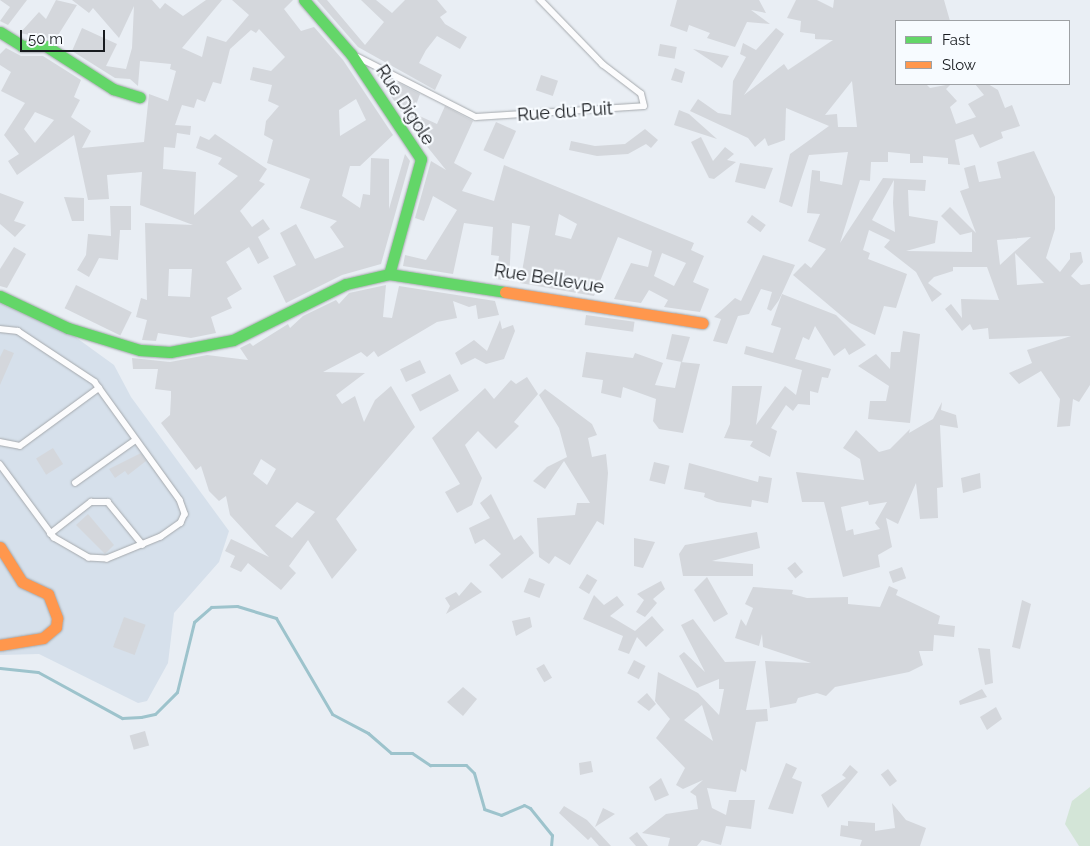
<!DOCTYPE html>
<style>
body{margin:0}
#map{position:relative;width:1090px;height:846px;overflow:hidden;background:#e9eef4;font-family:Raleway,sans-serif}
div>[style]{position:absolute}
.built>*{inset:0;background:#d6e0eb}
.green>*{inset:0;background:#d3e5d7}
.stream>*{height:3px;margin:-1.5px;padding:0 1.5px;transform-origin:1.5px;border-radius:1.5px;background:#9dc3cc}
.building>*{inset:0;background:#d4d7dc;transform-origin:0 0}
.roads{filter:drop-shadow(0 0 1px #a5a9ad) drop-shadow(0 0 1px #a5a9ad)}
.lane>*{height:5.5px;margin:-2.75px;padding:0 2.75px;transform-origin:2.75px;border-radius:2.75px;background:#fcfcfd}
.fast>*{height:11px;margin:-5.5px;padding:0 5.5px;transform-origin:5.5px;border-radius:5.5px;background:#63d668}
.slow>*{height:11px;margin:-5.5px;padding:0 5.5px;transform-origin:5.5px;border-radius:5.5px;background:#ff974d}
span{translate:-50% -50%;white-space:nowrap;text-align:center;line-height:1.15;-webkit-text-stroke:4.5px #f7fbff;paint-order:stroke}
.street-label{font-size:18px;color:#181b1f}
.legend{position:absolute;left:895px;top:20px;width:175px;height:65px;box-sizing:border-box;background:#f7fbff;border:1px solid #9ea1a5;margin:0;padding:6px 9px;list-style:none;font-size:15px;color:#181b1f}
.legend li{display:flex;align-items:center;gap:10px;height:25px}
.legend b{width:25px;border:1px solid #9ea1a5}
.scale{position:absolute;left:20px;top:30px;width:85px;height:22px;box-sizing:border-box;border:2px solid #181b1f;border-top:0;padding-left:6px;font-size:15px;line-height:18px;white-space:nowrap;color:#181b1f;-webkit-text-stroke:4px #f7fbff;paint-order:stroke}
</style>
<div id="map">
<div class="built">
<i style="clip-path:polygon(0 303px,74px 336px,114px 365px,131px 397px,229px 531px,219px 562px,174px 613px,168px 663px,147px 701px,138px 703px,39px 654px,0 655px)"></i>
</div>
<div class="green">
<i style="clip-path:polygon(1090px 787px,1090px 846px,1079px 846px,1065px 824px,1072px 801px)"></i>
</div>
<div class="stream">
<i style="left:0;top:668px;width:38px;rotate:6deg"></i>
<i style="left:38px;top:672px;width:96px;rotate:28.7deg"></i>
<i style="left:122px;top:718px;width:19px;rotate:-3deg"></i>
<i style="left:141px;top:717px;width:14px;rotate:-12deg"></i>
<i style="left:155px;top:714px;width:31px;rotate:-45deg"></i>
<i style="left:177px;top:692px;width:72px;rotate:-76.3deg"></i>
<i style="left:194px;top:622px;width:23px;rotate:-41deg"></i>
<i style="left:211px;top:607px;width:26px;rotate:-2deg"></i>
<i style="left:237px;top:606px;width:41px;rotate:17.1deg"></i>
<i style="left:276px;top:618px;width:111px;rotate:59.7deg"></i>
<i style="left:332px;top:714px;width:41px;rotate:27.8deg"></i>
<i style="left:368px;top:733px;width:30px;rotate:41deg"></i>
<i style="left:391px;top:753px;width:21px"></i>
<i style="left:412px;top:753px;width:22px;rotate:34deg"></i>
<i style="left:430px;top:765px;width:36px"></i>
<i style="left:466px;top:765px;width:11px;rotate:45deg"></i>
<i style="left:474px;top:773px;width:37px;rotate:74deg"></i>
<i style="left:484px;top:809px;width:18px;rotate:19deg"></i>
<i style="left:501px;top:815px;width:25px;rotate:-23deg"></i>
<i style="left:524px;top:805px;width:7px;rotate:27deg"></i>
<i style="left:530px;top:808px;width:35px;rotate:51deg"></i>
<i style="left:552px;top:835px;width:11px;rotate:95deg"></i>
</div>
<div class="building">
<i style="clip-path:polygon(0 0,27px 0,8px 25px,0 21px,10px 7px)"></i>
<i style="clip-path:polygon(56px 0,77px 5px,55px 40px,20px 33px,39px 12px,46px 19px)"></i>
<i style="clip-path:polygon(evenodd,72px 0,152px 0,160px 9px,165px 3px,183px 16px,206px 0,222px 0,182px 48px,202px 57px,207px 36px,226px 42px,249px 15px,232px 0,293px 0,284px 9px,301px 31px,314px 27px,343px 60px,393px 135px,360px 166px,350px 166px,342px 196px,360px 208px,363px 194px,370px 195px,371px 158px,389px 159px,389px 209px,405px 154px,410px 161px,381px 264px,342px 275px,286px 303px,273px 276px,296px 265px,280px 233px,296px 224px,315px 259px,344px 247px,330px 227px,337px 221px,300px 208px,310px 179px,267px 163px,273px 140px,264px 135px,266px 121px,279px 106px,268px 101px,272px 85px,250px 80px,253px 67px,271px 71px,285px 57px,259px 29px,256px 33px,251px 30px,230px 49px,221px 84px,213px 82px,205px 102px,197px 99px,194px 108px,182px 105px,175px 125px,191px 126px,190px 135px,177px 133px,175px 148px,164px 147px,163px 169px,196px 172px,194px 215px,238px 176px,218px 164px,222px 158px,196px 148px,200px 136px,209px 140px,215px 134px,267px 169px,259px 181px,265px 184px,240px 211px,252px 227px,263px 219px,270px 229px,258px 237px,269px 258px,258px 264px,249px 247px,226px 262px,242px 289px,227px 298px,232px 308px,211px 317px,216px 333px,191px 338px,158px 333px,156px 341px,142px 340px,147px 320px,136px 317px,141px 298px,147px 300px,145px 223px,193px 225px,140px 205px,142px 172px,107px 175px,109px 199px,88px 200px,74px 135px,17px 175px,8px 161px,19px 154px,4px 135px,25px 103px,1px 91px,11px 72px,0 65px,0 54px,6px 48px,21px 56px,43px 56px,81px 80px,74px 97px,80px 100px,71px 117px,91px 131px,82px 148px,144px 142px,149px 94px,168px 101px,176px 71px,170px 69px,171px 64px,140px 61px,138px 86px,130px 79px,115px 78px,72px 51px,82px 28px,117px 44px,106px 66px,126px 69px,132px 48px,134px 6px,119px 38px,93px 8px,89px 13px,72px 0,356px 99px,366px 120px,340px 136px,339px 110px,356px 99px,72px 0,35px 112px,54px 120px,35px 143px,24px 129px,35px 112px,72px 0,169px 269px,192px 269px,190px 297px,168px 296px,169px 269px)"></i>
<i style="clip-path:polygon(317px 0,327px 0,365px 45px,384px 22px,361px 0,376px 0,392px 13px,405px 0,437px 0,447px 12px,440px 17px,445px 24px,467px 37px,460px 49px,437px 36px,426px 50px,419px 63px,442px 75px,435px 90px,358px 47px)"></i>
<i style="clip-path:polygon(677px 0,759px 0,766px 13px,751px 10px,770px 24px,747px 22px,735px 47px,707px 38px,710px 33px,689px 25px,687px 32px,670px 26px)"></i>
<i style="clip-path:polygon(evenodd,796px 0,817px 0,833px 8px,834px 0,944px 0,950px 21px,896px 21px,896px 84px,926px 84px,930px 88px,951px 84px,946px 89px,957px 101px,950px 107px,956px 124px,976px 117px,968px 104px,984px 95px,975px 84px,988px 84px,998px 90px,1005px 108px,1012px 105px,1020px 126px,1001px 132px,1003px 138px,980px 148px,973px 134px,955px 140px,960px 165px,948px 164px,948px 158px,923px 156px,923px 163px,910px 163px,910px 154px,888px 152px,888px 162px,871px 162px,870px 181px,860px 180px,840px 243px,883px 178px,926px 180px,925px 191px,908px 190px,909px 216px,938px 221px,935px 243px,906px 251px,972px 252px,972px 232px,960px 235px,941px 216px,950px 207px,976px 233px,960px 191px,969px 188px,964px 168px,975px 165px,979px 182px,1001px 178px,997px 162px,1034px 151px,1055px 197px,1055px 229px,1046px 258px,1060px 272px,1070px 259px,1070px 253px,1081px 252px,1083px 262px,1071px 276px,1081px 285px,1090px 284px,1090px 385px,1079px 402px,1073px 399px,1070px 426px,1057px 427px,1060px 399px,1041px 371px,1019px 384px,1009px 373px,1032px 363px,1027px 350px,1071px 336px,989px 339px,988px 328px,973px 330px,970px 324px,962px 331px,945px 309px,951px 304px,962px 318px,961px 299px,999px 300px,987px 267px,953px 267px,953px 271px,934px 277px,928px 283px,942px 294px,932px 302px,916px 272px,884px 247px,890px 240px,869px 230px,863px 250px,870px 253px,868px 259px,907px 274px,896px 308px,884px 306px,875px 335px,850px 323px,793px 275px,805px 263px,811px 268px,826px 249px,808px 241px,820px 214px,807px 213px,812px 170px,820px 171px,820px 181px,842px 185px,848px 152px,809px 155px,792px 207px,779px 202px,790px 154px,829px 126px,786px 108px,785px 140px,768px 146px,765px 138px,755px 147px,748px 138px,690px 111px,698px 99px,718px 113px,731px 115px,733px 81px,746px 57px,740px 54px,743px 43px,756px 50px,776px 28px,784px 34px,744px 95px,784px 64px,788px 70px,833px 40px,815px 39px,815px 34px,800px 32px,801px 21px,787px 18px,796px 0,852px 81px,857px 127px,838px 127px,837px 114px,825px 115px,852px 81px,796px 0,894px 180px,893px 203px,895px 232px,872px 220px,894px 180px,796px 0,1031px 237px,1015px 251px,1000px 265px,997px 240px,1031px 237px,796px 0,1015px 253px,1044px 283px,1017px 285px,1015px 253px)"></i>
<i style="left:660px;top:44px;width:17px;height:12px;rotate:10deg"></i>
<i style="clip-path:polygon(693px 49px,729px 56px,722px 68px)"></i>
<i style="clip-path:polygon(675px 68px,685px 72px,682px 83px,671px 80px)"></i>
<i style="clip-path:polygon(evenodd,374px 70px,420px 94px,413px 113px,437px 124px,445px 106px,473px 121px,454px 163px,472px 173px,462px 191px,494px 201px,504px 165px,694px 243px,691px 250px,704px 256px,693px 282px,709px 289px,700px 312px,664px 307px,668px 300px,649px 290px,641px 303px,614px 299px,631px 263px,648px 267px,652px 251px,618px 237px,594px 296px,520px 283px,530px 226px,512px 223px,509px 281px,496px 279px,499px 256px,491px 255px,493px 227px,464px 223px,453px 274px,403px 266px,405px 255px,426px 260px,457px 210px,433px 196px,424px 221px,415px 218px,431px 161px,446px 170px,413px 129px,417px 115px,408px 122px,374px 70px,559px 214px,577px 224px,571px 239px,555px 235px,559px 214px,374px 70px,662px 253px,686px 263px,674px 286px,654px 276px,662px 253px)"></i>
<i style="left:541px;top:75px;width:18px;height:16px;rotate:19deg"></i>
<i style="clip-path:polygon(679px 110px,689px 114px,717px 139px,674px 125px)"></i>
<i style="left:496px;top:122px;width:22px;height:31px;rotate:24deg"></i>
<i style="clip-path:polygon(645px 129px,658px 140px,651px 148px,646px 144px,628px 154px,597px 156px,569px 150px,571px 141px,595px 146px,625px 144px)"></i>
<i style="clip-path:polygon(701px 137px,713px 161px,725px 147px,734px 154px,727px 160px,736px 162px,714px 179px,709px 178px,691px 142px)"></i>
<i style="clip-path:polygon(740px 163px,773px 168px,765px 189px,735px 182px)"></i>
<i style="clip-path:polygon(0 193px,24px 202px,14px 221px,26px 225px,15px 237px,0 224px)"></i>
<i style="clip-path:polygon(64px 197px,84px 198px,84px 221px,72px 221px)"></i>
<i style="clip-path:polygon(110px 206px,131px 206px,131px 230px,120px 230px,118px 260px,99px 258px,89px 277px,77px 270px,86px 255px,88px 234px,111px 236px)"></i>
<i style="left:752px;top:215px;width:17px;height:9px;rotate:36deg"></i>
<i style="clip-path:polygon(14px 247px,26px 254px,7px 288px,0 286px,0 269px)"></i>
<i style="clip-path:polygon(763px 255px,795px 265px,779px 300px,771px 311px,767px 309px,772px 292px,761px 289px,749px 314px,738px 316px,727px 344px,713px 341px,721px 319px,714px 317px,735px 298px,741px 301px)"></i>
<i style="left:76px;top:285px;width:62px;height:26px;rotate:26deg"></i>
<i style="clip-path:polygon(evenodd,386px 285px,383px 317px,392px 318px,399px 286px,495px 301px,499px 315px,478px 319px,476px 305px,469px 307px,453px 301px,457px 318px,437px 322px,378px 357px,374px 351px,367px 357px,361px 352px,323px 372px,365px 373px,336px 395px,342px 404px,355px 396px,364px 422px,375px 400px,391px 386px,415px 427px,336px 519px,357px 550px,332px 579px,308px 540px,289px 566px,296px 573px,281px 590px,248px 563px,241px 572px,230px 567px,235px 556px,225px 551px,231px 539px,269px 557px,230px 515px,226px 496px,219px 501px,209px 491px,201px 466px,196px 470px,161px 423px,170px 415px,171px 397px,171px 391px,155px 389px,158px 369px,133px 369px,132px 358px,170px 362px,207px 355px,248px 360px,240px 348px,250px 343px,253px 346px,288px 324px,290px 328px,303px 316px,336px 300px,339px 304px,349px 293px,386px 285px,261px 459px,276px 469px,267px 485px,253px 474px,261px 459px,386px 285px,297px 502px,315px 512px,292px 538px,275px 526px,297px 502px)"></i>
<i style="clip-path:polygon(782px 294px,836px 315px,866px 345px,849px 355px,845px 348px,834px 356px,815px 326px,809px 340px,803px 337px,795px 359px,831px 369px,828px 378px,822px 377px,818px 393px,810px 391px,810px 405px,798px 404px,793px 411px,786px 405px,771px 428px,777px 431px,770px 457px,750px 446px,753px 441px,724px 438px,730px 424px,732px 386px,762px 386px,756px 425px,785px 386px,796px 395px,802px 370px,744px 354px,746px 346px,773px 353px,781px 328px,771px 325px)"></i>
<i style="left:586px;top:315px;width:49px;height:10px;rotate:8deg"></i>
<i style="clip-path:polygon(500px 320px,502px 329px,513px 325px,515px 331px,504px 359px,486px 364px,475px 358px,461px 365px,455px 353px,474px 340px,487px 351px)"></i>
<i style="clip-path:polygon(903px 331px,920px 334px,910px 423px,868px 419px,870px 401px,886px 401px,889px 386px,858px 366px,876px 354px,890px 369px,891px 352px,900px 352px)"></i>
<i style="clip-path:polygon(672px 334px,690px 337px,682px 362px,666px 359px)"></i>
<i style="clip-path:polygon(4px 349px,14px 353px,0 385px,0 357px)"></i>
<i style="clip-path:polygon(586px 352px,633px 358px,635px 353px,663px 363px,655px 385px,675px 388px,681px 362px,700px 364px,683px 433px,659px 429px,653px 421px,656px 399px,623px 387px,621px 398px,601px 393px,603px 380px,582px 377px)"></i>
<i style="left:420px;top:360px;width:14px;height:22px;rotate:65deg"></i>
<i style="left:450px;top:374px;width:19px;height:44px;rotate:62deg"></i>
<i style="clip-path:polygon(527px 377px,538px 394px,514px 422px,519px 426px,496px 449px,478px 431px,465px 445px,482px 478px,472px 505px,457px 513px,445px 492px,460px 484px,432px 438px,485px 388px,494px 399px,511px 380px,516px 384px)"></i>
<i style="clip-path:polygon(545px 389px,592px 424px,597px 435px,588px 438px,592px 457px,606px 454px,608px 473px,604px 525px,597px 521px,570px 565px,555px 556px,549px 564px,539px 557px,537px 518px,575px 515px,577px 503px,590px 503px,564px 461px,545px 489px,533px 481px,547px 467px,567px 457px,559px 428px,539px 395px)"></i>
<i style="clip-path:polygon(evenodd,942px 402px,941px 410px,956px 415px,958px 428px,940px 425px,943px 487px,937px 488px,938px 518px,920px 519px,916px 483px,898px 524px,886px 518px,892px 547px,878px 555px,880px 567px,843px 577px,824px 502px,802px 502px,796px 472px,864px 480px,860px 459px,843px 448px,856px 430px,879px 452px,890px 449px,910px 429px,909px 433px,933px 419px,942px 402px,868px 501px,869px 505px,887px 502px,875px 523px,880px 529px,854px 535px,853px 529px,846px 531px,841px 507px,868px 501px)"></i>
<i style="left:53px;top:448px;width:19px;height:20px;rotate:58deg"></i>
<i style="clip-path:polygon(141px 453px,146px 461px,128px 475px,125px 471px,115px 478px,109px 469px)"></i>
<i style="left:654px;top:462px;width:16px;height:19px;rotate:14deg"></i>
<i style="clip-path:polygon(689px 463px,758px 482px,759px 476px,772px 478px,768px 503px,752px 500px,751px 507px,717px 502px,704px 497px,705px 493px,684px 489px)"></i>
<i style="clip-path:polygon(980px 473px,981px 488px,963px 493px,961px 478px)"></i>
<i style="clip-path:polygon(491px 494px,514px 540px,521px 535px,534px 553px,502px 579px,489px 565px,501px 554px,484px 539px,475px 544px,469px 528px,490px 518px,480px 503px)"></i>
<i style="clip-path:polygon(88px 514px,114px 545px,105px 554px,76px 525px)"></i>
<i style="clip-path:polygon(757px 532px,760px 548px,712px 561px,753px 564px,753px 576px,683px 576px,679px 554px,685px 545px)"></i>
<i style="clip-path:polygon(634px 538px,655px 542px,643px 568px,634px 566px)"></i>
<i style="left:795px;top:562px;width:13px;height:10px;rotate:51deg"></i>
<i style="left:902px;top:567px;width:12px;height:14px;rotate:70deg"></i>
<i style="left:587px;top:574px;width:12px;height:16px;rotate:31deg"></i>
<i style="clip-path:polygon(707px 577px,728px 614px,714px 622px,694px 590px)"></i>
<i style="left:529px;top:578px;width:17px;height:15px;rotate:21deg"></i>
<i style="clip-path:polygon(661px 581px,665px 589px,653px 599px,657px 603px,645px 617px,636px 612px,644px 600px,637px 594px)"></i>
<i style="clip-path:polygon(471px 582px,482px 592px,446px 614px,450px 606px,445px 598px,456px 592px,459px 596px)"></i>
<i style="clip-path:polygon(889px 586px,898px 590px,896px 595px,940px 616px,938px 624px,955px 626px,954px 637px,934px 635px,933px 651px,919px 651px,923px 665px,909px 672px,835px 687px,826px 696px,817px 693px,798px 698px,796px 703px,770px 708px,765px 661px,811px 663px,763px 647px,762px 634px,759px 646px,735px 638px,741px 619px,746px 626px,753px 608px,745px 604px,753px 587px,793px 590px,792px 594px,807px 598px,848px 597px,848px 604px,880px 607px)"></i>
<i style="clip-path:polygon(594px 595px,604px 605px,617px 596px,624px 605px,610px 616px,635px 631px,652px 616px,664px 630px,646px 647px,637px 637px,629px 654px,618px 650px,623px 636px,583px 619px)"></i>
<i style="clip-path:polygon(1022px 600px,1031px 604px,1020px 649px,1012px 647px)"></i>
<i style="left:124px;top:617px;width:23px;height:32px;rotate:20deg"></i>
<i style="clip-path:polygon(530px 617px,532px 627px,516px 636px,512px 621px)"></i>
<i style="clip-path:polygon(evenodd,693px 619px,725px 662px,756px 661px,746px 710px,767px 709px,768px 721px,756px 722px,746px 772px,741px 769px,736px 792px,707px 788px,712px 808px,726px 815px,729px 800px,755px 800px,751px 829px,726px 826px,721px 845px,702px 840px,697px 846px,668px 846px,670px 838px,642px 833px,666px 814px,698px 809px,696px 796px,690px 792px,703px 780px,683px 789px,676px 785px,685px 768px,656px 738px,670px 719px,655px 701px,658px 672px,698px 693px,719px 715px,724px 689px,719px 689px,719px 679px,697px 688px,679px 656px,684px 652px,705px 672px,681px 625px,693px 619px,702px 705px,713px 741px,684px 720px,702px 705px)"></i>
<i style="clip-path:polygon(978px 648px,990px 649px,993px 683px,985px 685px)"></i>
<i style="left:634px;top:660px;width:13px;height:15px;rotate:27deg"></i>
<i style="left:544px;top:664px;width:16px;height:9px;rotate:60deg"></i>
<i style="clip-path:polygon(463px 687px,477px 699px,463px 716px,447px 702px)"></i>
<i style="clip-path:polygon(982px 689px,987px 697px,960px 705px,959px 701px)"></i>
<i style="clip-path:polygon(647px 693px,656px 704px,649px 711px,637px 702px)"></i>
<i style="clip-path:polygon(996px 707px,1002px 719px,987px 730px,980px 717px)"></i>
<i style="left:145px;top:731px;width:15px;height:16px;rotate:74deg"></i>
<i style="clip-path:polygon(591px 761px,593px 772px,580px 775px,579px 763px)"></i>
<i style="clip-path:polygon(786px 763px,797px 768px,792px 778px,802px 782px,793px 814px,768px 809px)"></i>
<i style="clip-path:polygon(850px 765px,858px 772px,828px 808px,821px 795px,846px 778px,842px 775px)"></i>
<i style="left:888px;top:769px;width:15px;height:9px;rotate:53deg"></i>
<i style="clip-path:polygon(661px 778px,669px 795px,655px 801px,649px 787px)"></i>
<i style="clip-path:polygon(892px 803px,906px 820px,926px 828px,920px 846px,860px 846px,862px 840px,840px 836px,841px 825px,848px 826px,848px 821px,875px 823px,875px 831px,895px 828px)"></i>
<i style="clip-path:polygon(564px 806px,587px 820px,611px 846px,599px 846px,591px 837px,588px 840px,559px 813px)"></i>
<i style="clip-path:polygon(603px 808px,615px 814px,595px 827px)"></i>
<i style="clip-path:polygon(637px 832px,648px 846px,636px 846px,629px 838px)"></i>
</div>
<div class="roads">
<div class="lane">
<i style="left:358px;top:57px;width:132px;rotate:27deg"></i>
<i style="left:476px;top:117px;width:168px;rotate:-3.7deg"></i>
<i style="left:644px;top:106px;width:12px;rotate:-104deg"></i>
<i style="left:641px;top:94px;width:48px;rotate:-142.7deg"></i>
<i style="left:603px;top:65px;width:91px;rotate:-134.1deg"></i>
<i style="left:0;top:329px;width:18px;rotate:6deg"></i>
<i style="left:18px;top:331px;width:92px;rotate:33.5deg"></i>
<i style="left:95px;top:382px;width:145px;rotate:54.2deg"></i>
<i style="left:180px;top:500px;width:15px;rotate:70deg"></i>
<i style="left:185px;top:514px;width:10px;rotate:114deg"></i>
<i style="left:181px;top:523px;width:24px;rotate:145deg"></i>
<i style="left:161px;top:537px;width:58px;rotate:157.8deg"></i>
<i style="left:107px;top:559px;width:18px;rotate:-177deg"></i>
<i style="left:89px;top:558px;width:40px;rotate:-150.3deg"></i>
<i style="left:54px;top:538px;width:91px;rotate:-126.5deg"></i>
<i style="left:0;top:442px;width:20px;rotate:11deg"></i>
<i style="left:20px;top:446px;width:98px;rotate:-36.3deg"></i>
<i style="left:75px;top:483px;width:72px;rotate:-35.4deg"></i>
<i style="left:50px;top:534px;width:52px;rotate:-38deg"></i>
<i style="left:91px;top:502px;width:17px"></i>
<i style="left:108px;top:502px;width:55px;rotate:50.9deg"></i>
</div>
<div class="fast">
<i style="left:304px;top:0;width:72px;rotate:49deg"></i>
<i style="left:351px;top:54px;width:126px;rotate:56.3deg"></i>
<i style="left:421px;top:159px;width:119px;rotate:105.5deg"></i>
<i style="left:0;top:32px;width:26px;rotate:32deg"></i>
<i style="left:22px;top:46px;width:24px"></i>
<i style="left:46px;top:46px;width:80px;rotate:32.7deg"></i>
<i style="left:113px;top:89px;width:28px;rotate:17deg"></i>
<i style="left:0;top:296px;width:75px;rotate:25.2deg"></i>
<i style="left:68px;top:328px;width:75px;rotate:17deg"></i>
<i style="left:140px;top:350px;width:30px;rotate:4deg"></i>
<i style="left:170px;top:352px;width:64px;rotate:-10.8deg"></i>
<i style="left:233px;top:340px;width:126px;rotate:-26.4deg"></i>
<i style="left:346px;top:284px;width:44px;rotate:-13.1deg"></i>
<i style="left:389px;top:274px;width:117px;rotate:8.8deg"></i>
</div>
<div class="slow">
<i style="left:505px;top:292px;width:200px;rotate:8.9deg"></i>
<i style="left:0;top:547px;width:41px;rotate:57.8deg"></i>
<i style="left:22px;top:582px;width:29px;rotate:25deg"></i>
<i style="left:48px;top:594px;width:26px;rotate:69deg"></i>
<i style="left:57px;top:618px;width:9px;rotate:96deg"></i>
<i style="left:56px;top:627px;width:17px;rotate:140deg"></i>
<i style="left:43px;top:638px;width:44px;rotate:170.8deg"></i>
</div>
</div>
<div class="street-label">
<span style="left:405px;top:105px;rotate:57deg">Rue Digole</span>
<span style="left:565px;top:112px;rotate:-4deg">Rue du Puit</span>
<span style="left:549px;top:279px;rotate:9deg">Rue Bellevue</span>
</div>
<ul class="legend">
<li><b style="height:6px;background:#63d668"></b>Fast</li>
<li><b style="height:6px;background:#ff974d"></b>Slow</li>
</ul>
<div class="scale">50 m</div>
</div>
